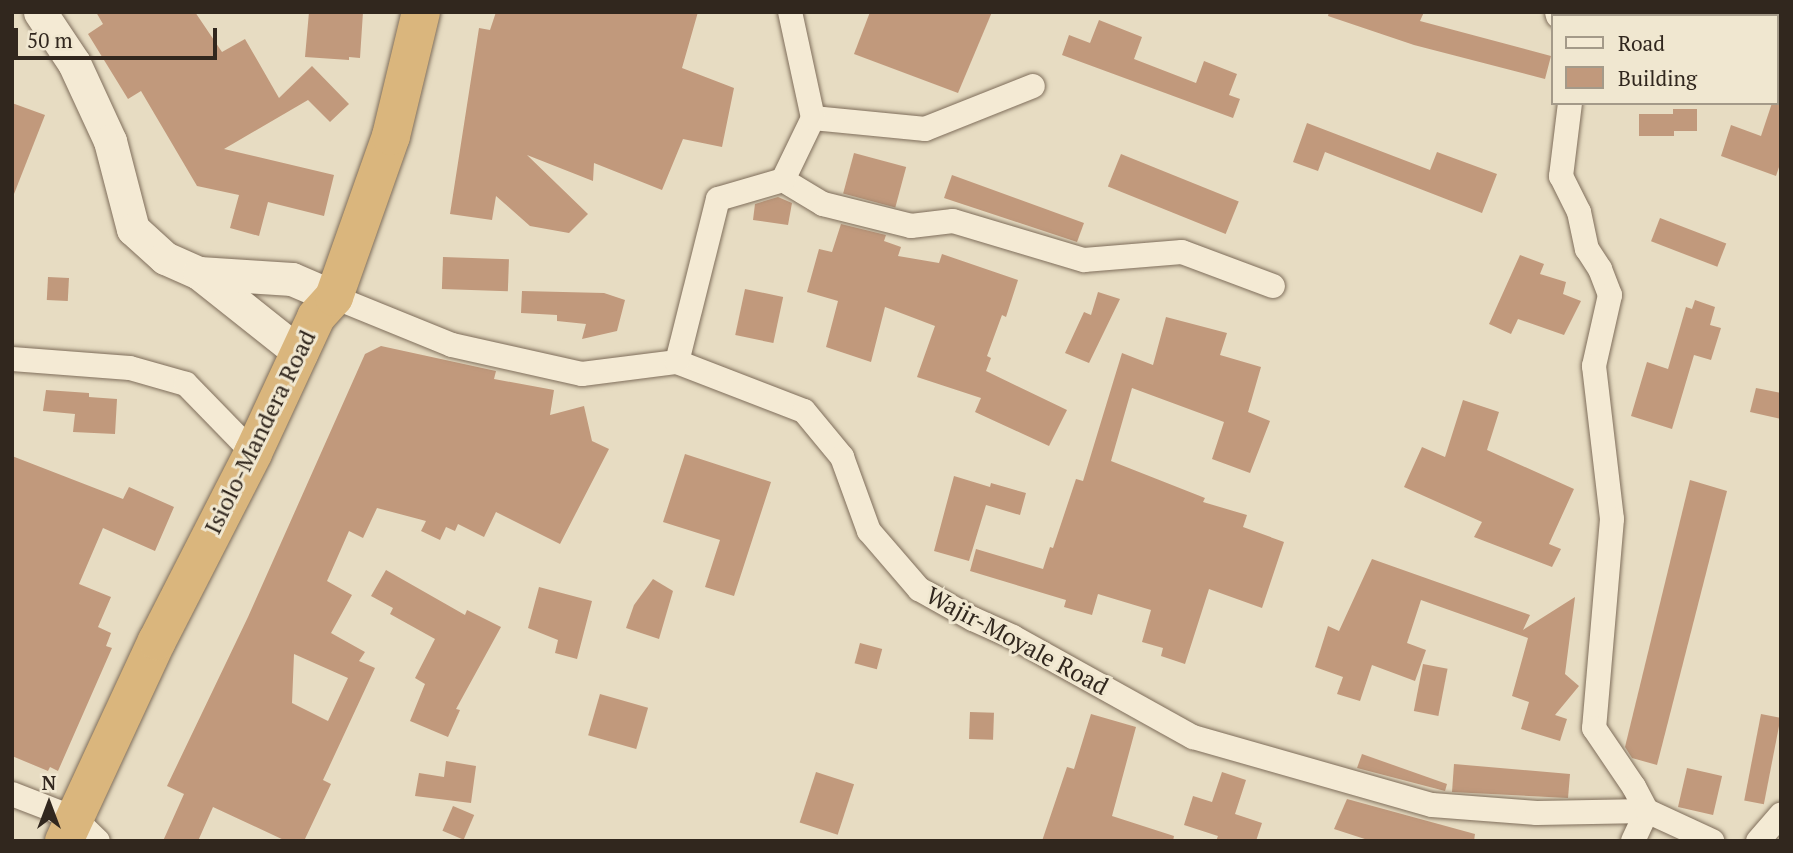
<!DOCTYPE html>
<style>
body{margin:0}
#map{position:relative;width:1793px;height:853px;overflow:hidden;background:#e7dcc2;font-family:"PT Serif",serif}
div>[style]{position:absolute}
.building>*{inset:0;background:#c1997c;transform-origin:0 0}
.roads{filter:drop-shadow(0 0 2px #7f6e5b) drop-shadow(0 0 2px #7f6e5b)}
.minor>*{height:24px;margin:-12px;padding:0 12px;transform-origin:12px;border-radius:12px;background:#f4ead4}
.secondary>*{height:33px;margin:-16.5px;padding:0 16.5px;transform-origin:16.5px;border-radius:16.5px;background:#f4ead4}
.trunk>*{height:38px;margin:-19px;padding:0 19px;transform-origin:19px;border-radius:19px;background:#dab67d}
span{translate:-50% -50%;white-space:nowrap;text-align:center;line-height:1.15;-webkit-text-stroke:6px #f0e7d0;paint-order:stroke}
.street-label{font-size:24px;color:#31271e}
.frame{position:absolute;inset:0;border:14px solid #31271e;pointer-events:none}
.legend{position:absolute;left:1551px;top:14px;width:228px;height:91px;box-sizing:border-box;background:#f0e7d0;border:2px solid #a49a89;margin:0;padding:9px 12px;list-style:none;font-size:21px;color:#31271e}
.legend li{display:flex;align-items:center;gap:14px;height:35px}
.legend b{width:35px;border:2px solid #a49a89}
.north{position:absolute;left:14px;top:769px;width:70px;height:70px;-webkit-text-stroke:5px #f0e7d0;paint-order:stroke;rotate:0deg;font-size:19px;font-weight:700;line-height:28px;text-align:center;color:#31271e}
.north::after{content:'';display:block;margin:auto;width:24px;height:32px;background:#31271e;clip-path:polygon(50% 0,100% 100%,50% 72%,0 100%)}
.scale{position:absolute;left:14px;top:28px;width:203px;height:32px;box-sizing:border-box;border:4px solid #31271e;border-top:0;padding-left:9px;font-size:21px;line-height:24px;white-space:nowrap;color:#31271e;-webkit-text-stroke:5px #f0e7d0;paint-order:stroke}
</style>
<div id="map">
<div class="building">
<i style="clip-path:polygon(96px 12px,195px 12px,222px 52px,245px 39px,279px 98px,312px 66px,349px 104px,330px 122px,308px 100px,224px 149px,334px 175px,324px 216px,268px 202px,259px 236px,230px 228px,239px 195px,197px 186px,141px 91px,128px 99px,88px 34px,103px 24px)"></i>
<i style="clip-path:polygon(309px 12px,363px 12px,360px 58px,349px 57px,349px 60px,305px 57px)"></i>
<i style="clip-path:polygon(496px 12px,698px 12px,682px 68px,734px 88px,722px 147px,683px 139px,662px 190px,594px 163px,593px 181px,527px 155px,588px 214px,569px 233px,530px 226px,496px 196px,492px 220px,450px 214px,479px 28px,490px 30px)"></i>
<i style="clip-path:polygon(870px 12px,992px 12px,958px 93px,854px 54px)"></i>
<i style="clip-path:polygon(1329px 12px,1424px 12px,1420px 21px,1551px 56px,1545px 79px,1414px 45px,1328px 16px)"></i>
<i style="clip-path:polygon(1099px 20px,1142px 37px,1134px 59px,1196px 83px,1204px 61px,1237px 74px,1229px 95px,1240px 99px,1233px 118px,1062px 55px,1069px 35px,1090px 43px)"></i>
<i style="clip-path:polygon(1777px 95px,1781px 95px,1781px 161px,1776px 176px,1721px 156px,1731px 125px,1761px 136px,1772px 103px,1777px 103px)"></i>
<i style="clip-path:polygon(12px 103px,45px 115px,14px 194px,12px 194px)"></i>
<i style="clip-path:polygon(1673px 109px,1697px 109px,1697px 131px,1674px 131px,1674px 136px,1639px 136px,1639px 114px,1673px 114px)"></i>
<i style="clip-path:polygon(1307px 123px,1430px 170px,1437px 152px,1497px 174px,1482px 213px,1325px 152px,1318px 171px,1293px 162px)"></i>
<i style="left:854px;top:153px;width:54px;height:42px;rotate:15deg"></i>
<i style="left:1121px;top:154px;width:127px;height:35px;rotate:22deg"></i>
<i style="clip-path:polygon(952px 175px,1084px 223px,1077px 242px,944px 198px)"></i>
<i style="clip-path:polygon(778px 197px,792px 203px,788px 225px,753px 220px,755px 204px)"></i>
<i style="left:1660px;top:218px;width:71px;height:25px;rotate:21deg"></i>
<i style="clip-path:polygon(841px 224px,886px 235px,884px 241px,901px 247px,898px 256px,939px 263px,942px 254px,1018px 280px,1006px 317px,1002px 315px,987px 356px,991px 358px,986px 371px,1067px 410px,1049px 446px,975px 412px,981px 398px,917px 377px,935px 326px,885px 307px,871px 362px,826px 347px,838px 301px,807px 292px,819px 249px,832px 252px)"></i>
<i style="clip-path:polygon(1520px 255px,1544px 264px,1540px 274px,1566px 282px,1563px 294px,1581px 301px,1564px 335px,1518px 319px,1511px 334px,1489px 324px)"></i>
<i style="left:443px;top:257px;width:66px;height:32px;rotate:2deg"></i>
<i style="left:48px;top:277px;width:21px;height:23px;rotate:3deg"></i>
<i style="left:745px;top:289px;width:39px;height:47px;rotate:12deg"></i>
<i style="clip-path:polygon(522px 291px,604px 293px,625px 300px,617px 331px,582px 339px,586px 324px,557px 321px,557px 315px,521px 313px)"></i>
<i style="clip-path:polygon(1098px 292px,1120px 299px,1089px 363px,1065px 353px,1084px 312px,1091px 315px)"></i>
<i style="clip-path:polygon(1695px 300px,1715px 307px,1710px 325px,1721px 328px,1711px 360px,1694px 355px,1672px 429px,1631px 416px,1647px 362px,1668px 369px,1686px 307px,1692px 309px)"></i>
<i style="clip-path:polygon(1166px 317px,1227px 333px,1220px 355px,1261px 367px,1248px 412px,1270px 421px,1250px 473px,1212px 459px,1224px 422px,1132px 388px,1111px 461px,1205px 498px,1203px 502px,1247px 515px,1243px 527px,1284px 542px,1262px 608px,1209px 589px,1185px 664px,1161px 656px,1163px 648px,1142px 642px,1151px 610px,1098px 594px,1092px 615px,1064px 607px,1066px 600px,970px 571px,976px 549px,1043px 569px,1050px 547px,1053px 548px,1076px 479px,1083px 481px,1122px 353px,1153px 365px)"></i>
<i style="clip-path:polygon(evenodd,381px 346px,496px 371px,494px 379px,554px 390px,550px 415px,584px 406px,592px 441px,609px 449px,560px 544px,496px 512px,484px 537px,458px 524px,455px 531px,446px 527px,440px 540px,421px 531px,426px 521px,377px 508px,363px 538px,349px 531px,327px 581px,352px 595px,331px 633px,365px 652px,359px 661px,375px 668px,323px 780px,331px 784px,304px 841px,286px 841px,213px 807px,198px 841px,163px 841px,184px 794px,167px 786px,248px 617px,365px 354px,381px 346px,294px 654px,348px 678px,328px 721px,292px 703px,294px 654px)"></i>
<i style="clip-path:polygon(1756px 388px,1781px 393px,1781px 419px,1750px 412px)"></i>
<i style="clip-path:polygon(46px 390px,89px 393px,89px 397px,117px 399px,115px 434px,73px 432px,75px 414px,43px 411px)"></i>
<i style="clip-path:polygon(1463px 400px,1499px 412px,1487px 450px,1574px 489px,1549px 544px,1561px 549px,1552px 567px,1474px 537px,1482px 522px,1404px 487px,1422px 447px,1445px 457px)"></i>
<i style="clip-path:polygon(685px 454px,771px 482px,734px 596px,705px 587px,720px 540px,663px 522px)"></i>
<i style="clip-path:polygon(12px 456px,123px 499px,129px 487px,174px 507px,155px 551px,103px 528px,79px 584px,111px 597px,98px 627px,111px 633px,106px 646px,112px 648px,58px 771px,50px 767px,48px 771px,12px 756px)"></i>
<i style="clip-path:polygon(954px 476px,990px 487px,991px 483px,1026px 493px,1020px 515px,986px 505px,969px 561px,934px 551px)"></i>
<i style="clip-path:polygon(1690px 480px,1727px 491px,1657px 765px,1632px 758px,1625px 747px)"></i>
<i style="clip-path:polygon(1372px 559px,1530px 615px,1523px 630px,1575px 597px,1565px 674px,1579px 686px,1555px 715px,1567px 719px,1560px 741px,1521px 729px,1529px 702px,1512px 696px,1528px 638px,1421px 600px,1407px 643px,1426px 650px,1415px 681px,1372px 665px,1360px 701px,1337px 694px,1343px 677px,1315px 667px,1328px 626px,1339px 631px)"></i>
<i style="clip-path:polygon(386px 570px,465px 615px,467px 610px,501px 627px,456px 709px,460px 710px,448px 737px,410px 721px,425px 684px,415px 678px,435px 639px,390px 614px,393px 608px,371px 596px)"></i>
<i style="clip-path:polygon(653px 579px,673px 591px,659px 639px,626px 628px,634px 605px)"></i>
<i style="clip-path:polygon(539px 587px,592px 601px,577px 659px,555px 653px,558px 640px,528px 628px)"></i>
<i style="left:860px;top:643px;width:23px;height:21px;rotate:15deg"></i>
<i style="left:1423px;top:664px;width:25px;height:48px;rotate:11deg"></i>
<i style="left:600px;top:694px;width:50px;height:43px;rotate:16deg"></i>
<i style="left:970px;top:712px;width:24px;height:27px;rotate:2deg"></i>
<i style="clip-path:polygon(1091px 714px,1136px 727px,1112px 816px,1174px 836px,1173px 841px,1042px 841px,1067px 767px,1074px 769px)"></i>
<i style="left:1761px;top:714px;width:20px;height:88px;rotate:11deg"></i>
<i style="clip-path:polygon(1362px 754px,1447px 784px,1445px 791px,1357px 768px)"></i>
<i style="clip-path:polygon(446px 761px,476px 766px,471px 803px,415px 796px,419px 773px,444px 777px)"></i>
<i style="clip-path:polygon(1454px 764px,1570px 774px,1568px 798px,1452px 792px)"></i>
<i style="left:1687px;top:768px;width:36px;height:40px;rotate:13deg"></i>
<i style="left:816px;top:772px;width:40px;height:53px;rotate:18deg"></i>
<i style="clip-path:polygon(1222px 772px,1246px 780px,1235px 814px,1262px 823px,1256px 841px,1216px 841px,1218px 836px,1184px 825px,1193px 796px,1212px 802px)"></i>
<i style="clip-path:polygon(1347px 799px,1475px 834px,1474px 841px,1371px 841px,1334px 829px)"></i>
<i style="left:453px;top:806px;width:23px;height:27px;rotate:23deg"></i>
</div>
<div class="roads">
<div class="minor">
<i style="left:1557px;top:12px;width:4px;rotate:76deg"></i>
<i style="left:1677px;top:12px;width:6px;rotate:45deg"></i>
<i style="left:1777px;top:80px;width:4px;rotate:14deg"></i>
<i style="left:1570px;top:103px;width:74px;rotate:97deg"></i>
<i style="left:1561px;top:176px;width:40px;rotate:63.4deg"></i>
<i style="left:1579px;top:212px;width:38px;rotate:78deg"></i>
<i style="left:1587px;top:249px;width:24px;rotate:57deg"></i>
<i style="left:1600px;top:269px;width:28px;rotate:69deg"></i>
<i style="left:1610px;top:295px;width:73px;rotate:102.7deg"></i>
<i style="left:1594px;top:366px;width:154px;rotate:83.3deg"></i>
<i style="left:1612px;top:519px;width:210px;rotate:94.9deg"></i>
<i style="left:1594px;top:728px;width:71px;rotate:55.9deg"></i>
<i style="left:1634px;top:787px;width:27px;rotate:62deg"></i>
<i style="left:1647px;top:811px;width:33px;rotate:115deg"></i>
<i style="left:813px;top:118px;width:113px;rotate:5.6deg"></i>
<i style="left:925px;top:129px;width:116px;rotate:-21.7deg"></i>
<i style="left:783px;top:180px;width:47px;rotate:31deg"></i>
<i style="left:823px;top:204px;width:91px;rotate:14deg"></i>
<i style="left:911px;top:226px;width:42px;rotate:-6.8deg"></i>
<i style="left:953px;top:221px;width:137px;rotate:16.6deg"></i>
<i style="left:1084px;top:260px;width:98px;rotate:-4.7deg"></i>
<i style="left:1182px;top:252px;width:97px;rotate:20.5deg"></i>
<i style="left:334px;top:297px;width:127px;rotate:22.1deg"></i>
<i style="left:452px;top:345px;width:133px;rotate:12.6deg"></i>
<i style="left:582px;top:374px;width:96px;rotate:-7.2deg"></i>
<i style="left:677px;top:362px;width:136px;rotate:21.1deg"></i>
<i style="left:804px;top:411px;width:60px;rotate:50.4deg"></i>
<i style="left:842px;top:457px;width:79px;rotate:70deg"></i>
<i style="left:869px;top:531px;width:77px;rotate:49.2deg"></i>
<i style="left:919px;top:589px;width:62px;rotate:29.1deg"></i>
<i style="left:973px;top:619px;width:44px;rotate:24.2deg"></i>
<i style="left:1013px;top:637px;width:206px;rotate:29.1deg"></i>
<i style="left:1193px;top:737px;width:248px;rotate:15.9deg"></i>
<i style="left:1432px;top:805px;width:105px;rotate:4.4deg"></i>
<i style="left:1537px;top:813px;width:110px;rotate:-1deg"></i>
<i style="left:1647px;top:811px;width:72px;rotate:24.8deg"></i>
<i style="left:12px;top:359px;width:118px;rotate:4.4deg"></i>
<i style="left:130px;top:368px;width:58px;rotate:15.9deg"></i>
<i style="left:186px;top:384px;width:96px;rotate:45.8deg"></i>
<i style="left:677px;top:362px;width:168px;rotate:-75.9deg"></i>
<i style="left:718px;top:199px;width:68px;rotate:-16.3deg"></i>
<i style="left:783px;top:180px;width:69px;rotate:-64.2deg"></i>
<i style="left:813px;top:118px;width:108px;rotate:-102.2deg"></i>
<i style="left:12px;top:794px;width:66px;rotate:21.2deg"></i>
<i style="left:74px;top:818px;width:33px;rotate:44deg"></i>
<i style="left:1758px;top:841px;width:35px;rotate:-49deg"></i>
</div>
<div class="secondary">
<i style="left:40px;top:12px;width:61px;rotate:56.3deg"></i>
<i style="left:74px;top:63px;width:86px;rotate:65.2deg"></i>
<i style="left:110px;top:141px;width:91px;rotate:75.4deg"></i>
<i style="left:133px;top:229px;width:43px;rotate:42.2deg"></i>
<i style="left:165px;top:258px;width:37px;rotate:24deg"></i>
<i style="left:199px;top:273px;width:130px;rotate:38.5deg"></i>
<i style="left:199px;top:273px;width:93px;rotate:3.7deg"></i>
<i style="left:292px;top:279px;width:46px;rotate:23.2deg"></i>
</div>
<div class="trunk">
<i style="left:64px;top:841px;width:221px;rotate:-65.1deg"></i>
<i style="left:157px;top:641px;width:211px;rotate:-62.9deg"></i>
<i style="left:253px;top:453px;width:150px;rotate:-65.1deg"></i>
<i style="left:316px;top:317px;width:27px;rotate:-48deg"></i>
<i style="left:334px;top:297px;width:171px;rotate:-70.5deg"></i>
<i style="left:391px;top:136px;width:128px;rotate:-76.4deg"></i>
</div>
</div>
<div class="street-label">
<span style="left:260px;top:432px;rotate:-64deg">Isiolo-Mandera Road</span>
<span style="left:1017px;top:641px;rotate:28deg">Wajir-Moyale Road</span>
</div>
<div class="frame"></div>
<ul class="legend">
<li><b style="height:9px;background:#f4ead4"></b>Road</li>
<li><b style="height:19px;background:#c1997c"></b>Building</li>
</ul>
<div class="north">N</div>
<div class="scale">50 m</div>
</div>
